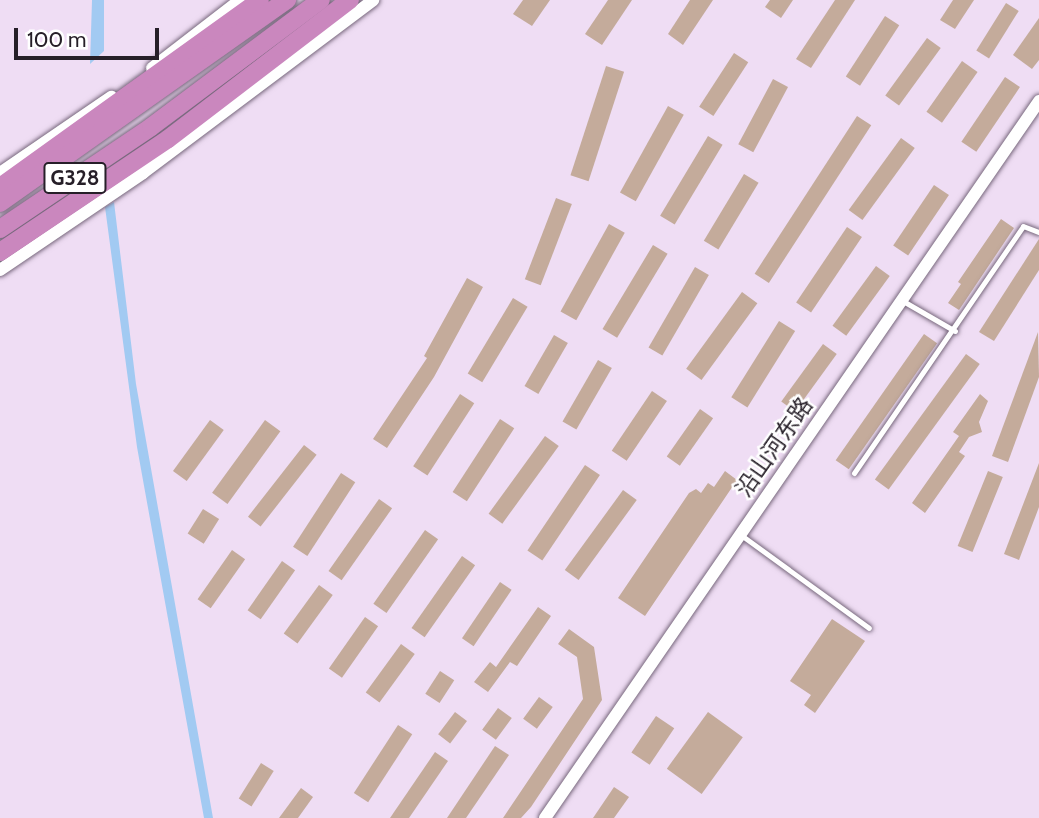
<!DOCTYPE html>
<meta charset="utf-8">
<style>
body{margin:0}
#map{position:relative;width:1039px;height:818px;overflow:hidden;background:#efddf4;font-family:Cabin,"Noto Sans SC",sans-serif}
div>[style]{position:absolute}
.water>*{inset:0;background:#a2caf2}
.building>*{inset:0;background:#c4ab9b;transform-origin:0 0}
.roads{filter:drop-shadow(0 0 2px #78687d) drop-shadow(0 0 2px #78687d)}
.service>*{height:5px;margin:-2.5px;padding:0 2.5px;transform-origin:2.5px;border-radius:2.5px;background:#fff}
.tertiary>*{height:12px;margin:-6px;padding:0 6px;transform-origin:6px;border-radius:6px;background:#fff}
.trunk>*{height:18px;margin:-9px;padding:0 9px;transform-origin:9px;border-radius:9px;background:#ca87be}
span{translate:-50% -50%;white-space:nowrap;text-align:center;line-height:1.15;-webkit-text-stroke:5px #fff;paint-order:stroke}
.shield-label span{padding:2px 5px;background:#fff;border:2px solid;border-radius:5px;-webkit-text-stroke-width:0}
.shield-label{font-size:21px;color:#261f28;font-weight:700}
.street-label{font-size:23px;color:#261f28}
.scale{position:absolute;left:14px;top:28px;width:145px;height:32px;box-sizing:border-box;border:4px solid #261f28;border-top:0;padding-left:9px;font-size:21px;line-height:24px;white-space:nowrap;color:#261f28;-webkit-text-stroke:5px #fff;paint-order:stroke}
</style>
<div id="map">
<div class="water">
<i style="clip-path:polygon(92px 0,104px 0,104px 51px,90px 64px)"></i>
<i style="clip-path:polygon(114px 202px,136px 384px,213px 818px,204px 818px,137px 447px,105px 207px)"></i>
</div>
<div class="building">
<i style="clip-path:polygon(523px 0,550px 0,532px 26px,513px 14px)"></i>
<i style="clip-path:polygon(608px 0,632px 0,602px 45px,585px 34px)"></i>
<i style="clip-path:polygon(690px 0,713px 0,683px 45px,668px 34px)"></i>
<i style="clip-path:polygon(770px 0,793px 0,781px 18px,765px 7px)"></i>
<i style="clip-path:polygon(835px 0,855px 0,811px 68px,796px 59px)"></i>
<i style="clip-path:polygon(953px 0,974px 0,955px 29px,940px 20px)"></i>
<i style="left:1006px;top:3px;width:15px;height:56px;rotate:32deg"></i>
<i style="left:885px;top:16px;width:17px;height:72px;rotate:33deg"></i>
<i style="clip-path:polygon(1039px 18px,1039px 60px,1032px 69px,1013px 55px)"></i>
<i style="left:927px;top:38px;width:17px;height:71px;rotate:36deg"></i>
<i style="left:734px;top:53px;width:17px;height:64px;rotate:33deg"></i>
<i style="left:962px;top:61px;width:19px;height:62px;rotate:35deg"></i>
<i style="left:606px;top:66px;width:19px;height:115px;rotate:18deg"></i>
<i style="left:1005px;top:77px;width:18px;height:78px;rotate:34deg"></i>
<i style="left:773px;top:79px;width:17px;height:74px;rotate:28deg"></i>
<i style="left:668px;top:106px;width:18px;height:99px;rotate:29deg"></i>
<i style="left:857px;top:116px;width:17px;height:188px;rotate:33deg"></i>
<i style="left:708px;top:136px;width:17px;height:93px;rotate:31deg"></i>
<i style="left:901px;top:138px;width:17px;height:89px;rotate:36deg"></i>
<i style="left:744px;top:174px;width:17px;height:78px;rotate:31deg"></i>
<i style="left:934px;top:185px;width:18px;height:73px;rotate:34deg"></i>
<i style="left:556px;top:198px;width:17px;height:87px;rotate:21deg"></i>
<i style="clip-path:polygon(1001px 219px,1014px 228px,959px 310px,948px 303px,961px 284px,958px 282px)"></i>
<i style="left:609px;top:224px;width:18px;height:100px;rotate:29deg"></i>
<i style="left:847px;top:227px;width:18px;height:91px;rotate:34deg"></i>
<i style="clip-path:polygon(1039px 239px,1039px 270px,994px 341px,979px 332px)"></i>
<i style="left:653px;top:245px;width:17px;height:98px;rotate:31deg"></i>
<i style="left:876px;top:266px;width:17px;height:74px;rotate:36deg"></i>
<i style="left:695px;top:267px;width:16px;height:93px;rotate:30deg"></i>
<i style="clip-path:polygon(467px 278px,483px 287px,434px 377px,387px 448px,373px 439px,427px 358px,424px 356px)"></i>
<i style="left:742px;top:292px;width:19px;height:95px;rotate:36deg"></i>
<i style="left:513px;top:298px;width:17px;height:88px;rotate:31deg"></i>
<i style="left:779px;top:321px;width:19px;height:90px;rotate:32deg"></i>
<i style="clip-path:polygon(1038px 332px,1039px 377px,1008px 462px,992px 456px)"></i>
<i style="left:924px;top:334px;width:16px;height:154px;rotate:35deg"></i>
<i style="left:554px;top:335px;width:16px;height:59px;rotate:30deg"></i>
<i style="left:823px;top:344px;width:17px;height:71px;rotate:36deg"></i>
<i style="left:966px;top:354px;width:17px;height:155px;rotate:36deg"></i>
<i style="left:598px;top:360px;width:16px;height:71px;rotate:30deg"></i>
<i style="left:652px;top:391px;width:18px;height:72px;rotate:34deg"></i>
<i style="left:460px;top:394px;width:17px;height:86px;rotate:33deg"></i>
<i style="clip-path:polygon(980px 394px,988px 401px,979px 422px,982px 432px,969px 437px,959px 452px,965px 456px,925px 513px,912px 503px,959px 436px,953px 432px)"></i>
<i style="left:700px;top:409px;width:16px;height:58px;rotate:35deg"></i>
<i style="left:500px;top:419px;width:17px;height:87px;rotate:33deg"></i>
<i style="left:210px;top:420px;width:17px;height:63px;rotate:36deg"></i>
<i style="left:265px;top:420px;width:19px;height:90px;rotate:36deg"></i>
<i style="left:545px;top:436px;width:17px;height:96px;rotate:36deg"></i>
<i style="left:304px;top:445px;width:16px;height:91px;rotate:38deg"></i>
<i style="clip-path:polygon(1039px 463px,1039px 507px,1019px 560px,1004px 554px)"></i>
<i style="left:585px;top:465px;width:18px;height:103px;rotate:34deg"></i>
<i style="clip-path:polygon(725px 471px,737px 480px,645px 616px,618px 598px,689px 493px,696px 489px,701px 493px,708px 483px,714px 487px)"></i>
<i style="left:988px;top:471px;width:16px;height:81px;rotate:22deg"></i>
<i style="left:341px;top:473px;width:17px;height:88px;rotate:33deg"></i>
<i style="left:623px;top:490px;width:17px;height:99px;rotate:36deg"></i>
<i style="left:379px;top:499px;width:16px;height:88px;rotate:35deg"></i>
<i style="left:203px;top:509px;width:19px;height:29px;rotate:32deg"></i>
<i style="left:425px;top:530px;width:16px;height:90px;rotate:35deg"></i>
<i style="left:232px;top:550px;width:16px;height:60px;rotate:35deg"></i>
<i style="left:462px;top:556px;width:16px;height:88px;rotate:35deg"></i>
<i style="left:282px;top:561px;width:16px;height:60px;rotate:35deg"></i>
<i style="left:500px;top:582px;width:14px;height:68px;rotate:34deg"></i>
<i style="left:319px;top:585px;width:17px;height:60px;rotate:36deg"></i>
<i style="clip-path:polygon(538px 607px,551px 616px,517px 666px,510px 662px,488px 692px,474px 682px,490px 662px,496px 667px)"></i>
<i style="left:365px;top:617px;width:16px;height:63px;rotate:35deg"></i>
<i style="clip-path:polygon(832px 619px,865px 641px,815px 713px,804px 705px,811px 695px,790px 681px)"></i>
<i style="clip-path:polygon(569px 629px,594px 647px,602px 700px,531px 807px,521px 818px,503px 818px,583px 699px,577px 657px,558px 644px)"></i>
<i style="left:401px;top:644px;width:17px;height:60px;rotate:36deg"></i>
<i style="left:440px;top:671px;width:17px;height:27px;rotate:33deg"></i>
<i style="left:539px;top:697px;width:17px;height:27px;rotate:36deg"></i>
<i style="left:498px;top:708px;width:17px;height:27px;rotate:36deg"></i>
<i style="left:455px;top:712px;width:15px;height:28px;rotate:37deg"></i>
<i style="left:708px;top:712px;width:43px;height:70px;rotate:36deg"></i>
<i style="left:656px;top:716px;width:22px;height:44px;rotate:34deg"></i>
<i style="left:398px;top:725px;width:17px;height:81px;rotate:33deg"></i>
<i style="clip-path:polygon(495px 746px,509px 755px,466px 818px,447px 818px)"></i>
<i style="clip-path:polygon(435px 752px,448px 761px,409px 818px,390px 818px)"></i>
<i style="left:261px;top:763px;width:15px;height:42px;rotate:32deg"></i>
<i style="clip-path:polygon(614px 787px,629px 797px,614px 818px,593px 818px)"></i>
<i style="clip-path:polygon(301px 788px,313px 797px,298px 818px,279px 818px)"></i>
</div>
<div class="roads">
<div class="service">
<i style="left:903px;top:301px;width:60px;rotate:30deg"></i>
<i style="left:854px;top:473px;width:299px;rotate:-55.6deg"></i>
<i style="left:1023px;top:226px;width:17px;rotate:21deg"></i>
<i style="left:741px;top:535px;width:158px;rotate:36deg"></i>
</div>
<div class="tertiary">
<i style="left:152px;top:68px;width:111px;rotate:-37.7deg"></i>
<i style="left:0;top:173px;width:135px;rotate:-34.4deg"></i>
<i style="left:0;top:270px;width:173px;rotate:-34.1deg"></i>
<i style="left:143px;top:173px;width:288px;rotate:-36.9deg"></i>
<i style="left:545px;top:818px;width:871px;rotate:-55.43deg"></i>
</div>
<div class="trunk">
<i style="left:0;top:187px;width:320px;rotate:-35.7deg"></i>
<i style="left:0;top:203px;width:352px;rotate:-35.3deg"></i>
<i style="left:0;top:229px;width:182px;rotate:-34deg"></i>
<i style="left:151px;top:127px;width:212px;rotate:-36.8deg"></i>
<i style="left:0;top:252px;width:202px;rotate:-33.9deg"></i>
<i style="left:168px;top:139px;width:229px;rotate:-37.4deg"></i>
</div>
</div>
<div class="shield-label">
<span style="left:75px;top:178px">G328</span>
</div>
<div class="street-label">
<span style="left:774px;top:447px;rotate:-55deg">沿山河东路</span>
</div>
<div class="scale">100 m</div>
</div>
